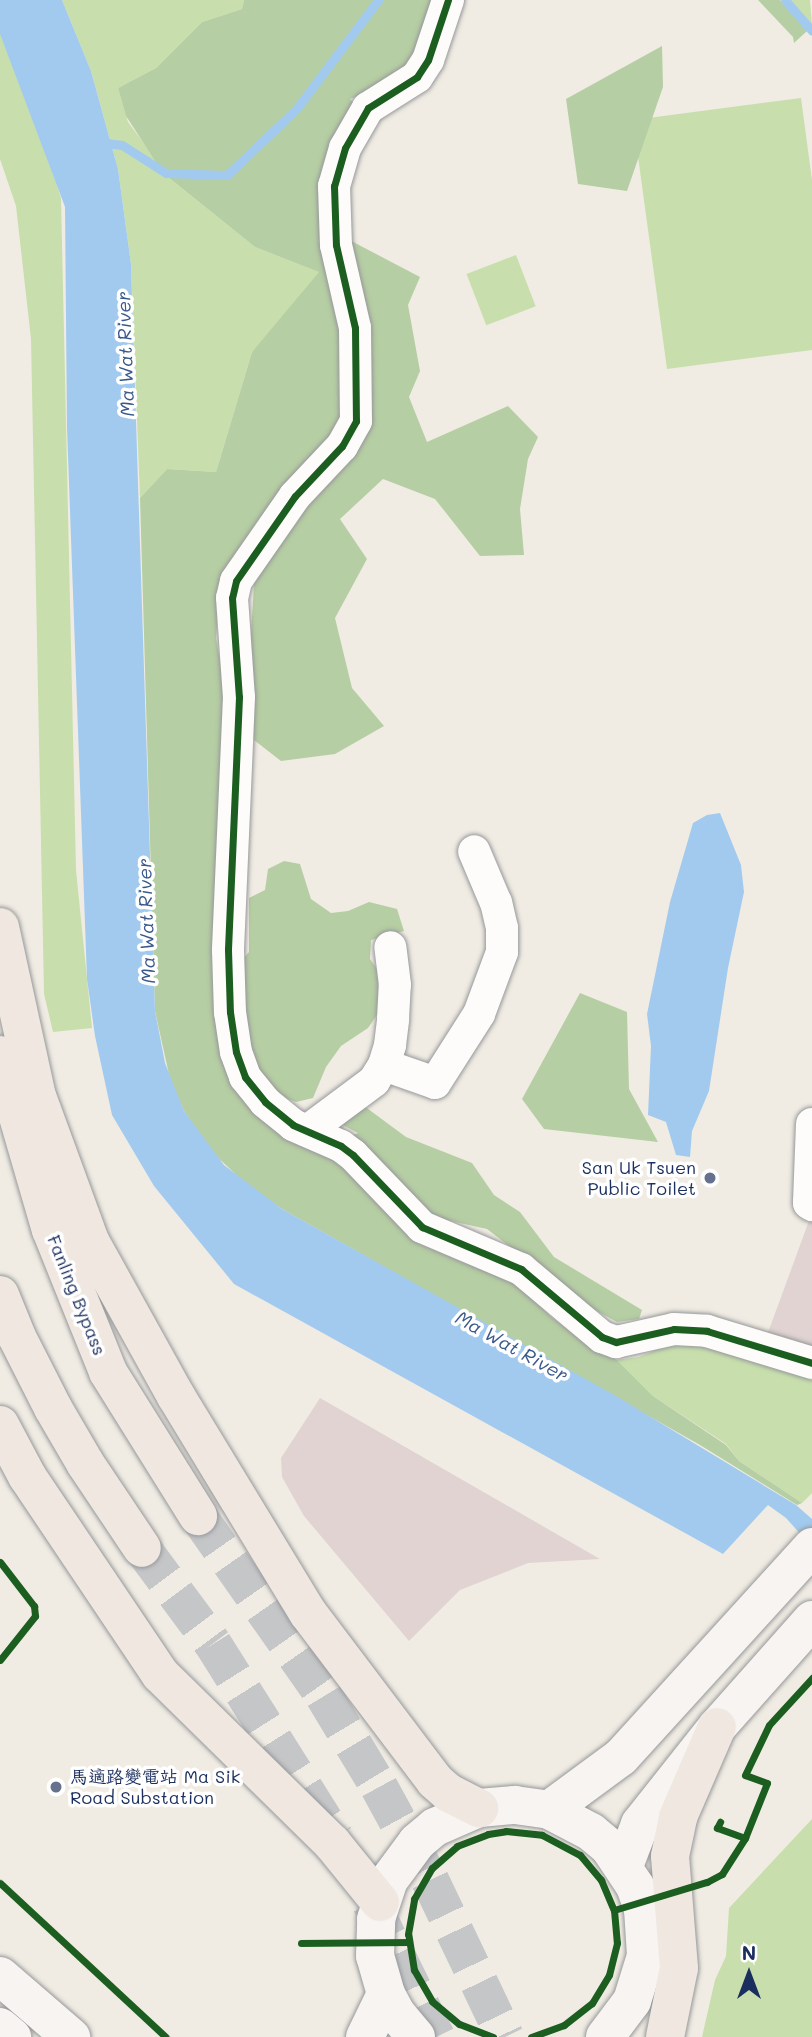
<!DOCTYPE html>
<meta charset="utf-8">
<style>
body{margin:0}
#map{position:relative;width:812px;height:2037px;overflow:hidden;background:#f0ece3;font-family:Mali,"LXGW WenKai TC",sans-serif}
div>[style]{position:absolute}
.industrial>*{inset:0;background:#e0d3d1}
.green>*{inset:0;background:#c8dfad;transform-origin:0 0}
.forest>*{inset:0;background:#b6cea3}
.water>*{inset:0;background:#a2caee}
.stream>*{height:9px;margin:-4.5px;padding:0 4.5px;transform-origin:4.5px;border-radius:4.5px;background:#a2caee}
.highway-tunnel>*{height:38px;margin-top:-19px;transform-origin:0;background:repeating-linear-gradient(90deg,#c5c6c8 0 38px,transparent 0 57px)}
.roads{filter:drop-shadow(0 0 2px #96989b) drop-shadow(0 0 2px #96989b)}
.street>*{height:32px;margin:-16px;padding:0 16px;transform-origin:16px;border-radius:16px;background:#fdfcfb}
.secondary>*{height:38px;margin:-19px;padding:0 19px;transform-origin:19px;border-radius:19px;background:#f7f4f1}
.primary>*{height:38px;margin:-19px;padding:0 19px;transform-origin:19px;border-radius:19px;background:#efe7e0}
.highway>*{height:38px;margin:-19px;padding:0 19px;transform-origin:19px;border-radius:19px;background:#efe7e0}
.cycleway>*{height:7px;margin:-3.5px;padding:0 3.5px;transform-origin:3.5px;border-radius:3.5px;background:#1b5e20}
.dots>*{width:19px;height:19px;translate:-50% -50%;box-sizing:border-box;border:4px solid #fff;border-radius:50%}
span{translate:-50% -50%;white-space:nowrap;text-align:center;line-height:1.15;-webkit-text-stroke:7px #fff;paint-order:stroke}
.poi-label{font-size:18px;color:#1b2f5e}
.right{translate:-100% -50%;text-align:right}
.left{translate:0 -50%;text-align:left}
.street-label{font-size:18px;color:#1b2f5e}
.water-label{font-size:19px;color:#39598b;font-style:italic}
.north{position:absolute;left:714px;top:1939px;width:70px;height:70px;-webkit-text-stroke:5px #fff;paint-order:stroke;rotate:0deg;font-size:19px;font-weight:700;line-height:28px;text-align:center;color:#1b2f5e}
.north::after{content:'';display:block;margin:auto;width:24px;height:32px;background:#1b2f5e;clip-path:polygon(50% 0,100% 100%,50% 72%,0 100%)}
</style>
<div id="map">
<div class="industrial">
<i style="clip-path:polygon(810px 1218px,812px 1218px,812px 1351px,766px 1338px)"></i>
<i style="clip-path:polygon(320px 1398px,600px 1559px,528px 1563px,460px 1590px,409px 1641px,304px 1516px,282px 1477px,281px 1458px)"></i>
</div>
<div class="green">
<i style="clip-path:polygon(62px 0,244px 0,242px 9px,202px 22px,156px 68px,118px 88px,128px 122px,163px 169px,163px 173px,255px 247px,320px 272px,252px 352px,216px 472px,167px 469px,140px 498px,131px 264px,118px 169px,91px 71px)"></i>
<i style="clip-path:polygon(789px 0,810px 0,812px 25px)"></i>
<i style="clip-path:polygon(0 24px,10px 39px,61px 198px,76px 870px,92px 1028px,53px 1032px,44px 994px,31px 339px,16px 206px,0 159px)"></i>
<i style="clip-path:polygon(801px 98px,812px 180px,812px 350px,667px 369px,633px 120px)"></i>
<i style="left:516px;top:255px;width:55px;height:53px;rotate:69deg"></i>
<i style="clip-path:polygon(672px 1343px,707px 1344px,812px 1376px,812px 1493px,802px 1503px,739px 1461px,726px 1444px,653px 1396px,617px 1360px,639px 1357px)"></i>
<i style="clip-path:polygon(812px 1819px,812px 2037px,702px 2037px,715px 1980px,726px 1956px,729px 1908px)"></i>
</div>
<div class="forest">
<i style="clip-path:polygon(244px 0,435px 0,421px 43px,398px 81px,350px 99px,368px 117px,336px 233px,420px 277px,408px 305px,420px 371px,409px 397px,427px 442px,508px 406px,538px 437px,528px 459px,520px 509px,524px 555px,480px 556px,435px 499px,383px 479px,340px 519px,367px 559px,335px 618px,352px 688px,384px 726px,335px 754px,281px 761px,245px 733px,254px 584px,244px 550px,220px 587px,216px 638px,230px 718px,238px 964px,249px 952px,249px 898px,265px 890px,268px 869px,284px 861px,300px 864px,311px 899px,331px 913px,348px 911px,369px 902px,397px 909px,404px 931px,371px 940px,370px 959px,381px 974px,377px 1015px,368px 1028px,341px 1046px,326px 1067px,313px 1098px,296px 1102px,277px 1095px,342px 1140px,358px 1133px,335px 1121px,356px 1100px,406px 1137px,472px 1163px,494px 1195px,520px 1212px,554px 1257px,642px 1310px,639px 1319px,617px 1322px,584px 1304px,487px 1229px,424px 1215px,418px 1243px,465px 1263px,511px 1276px,550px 1316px,585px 1343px,617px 1360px,653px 1396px,726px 1445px,739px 1461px,802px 1503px,797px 1505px,700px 1445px,282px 1209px,244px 1182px,213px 1153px,184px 1111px,170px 1079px,155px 1011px,140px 498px,167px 469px,216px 472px,252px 352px,319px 272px,255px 247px,163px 173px,126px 116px,118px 88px,156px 68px,202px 22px,242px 9px)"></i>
<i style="clip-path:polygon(758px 0,780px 0,807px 31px,794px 43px,793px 37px)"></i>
<i style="clip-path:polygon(662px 46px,663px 87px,627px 191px,578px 184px,566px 99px)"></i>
<i style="clip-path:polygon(580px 993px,627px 1012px,629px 1089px,658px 1142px,544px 1129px,522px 1099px)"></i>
</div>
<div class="water">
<i style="clip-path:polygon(0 0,62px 0,91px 71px,118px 169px,131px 264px,155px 1011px,165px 1063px,184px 1111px,224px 1165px,282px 1209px,616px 1396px,796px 1505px,812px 1519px,812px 1547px,786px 1518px,768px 1505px,723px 1554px,234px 1284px,154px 1186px,112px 1115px,95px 1036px,87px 979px,67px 428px,65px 207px,0 34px)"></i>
<i style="clip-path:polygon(720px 813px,741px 865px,744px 892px,728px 968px,709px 1091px,692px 1131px,690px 1157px,676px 1155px,666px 1122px,648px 1115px,651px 1046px,647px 1014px,670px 902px,693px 823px,707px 815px)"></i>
</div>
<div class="stream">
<i style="left:785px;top:0;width:41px;rotate:48.9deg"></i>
<i style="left:106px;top:143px;width:16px;rotate:7deg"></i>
<i style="left:122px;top:145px;width:52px;rotate:32.5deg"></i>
<i style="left:166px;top:173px;width:61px;rotate:1.9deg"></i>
<i style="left:227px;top:175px;width:97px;rotate:-43.7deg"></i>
<i style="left:297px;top:108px;width:135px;rotate:-53.1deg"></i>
</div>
<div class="highway-tunnel">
<i style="left:198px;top:1516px;width:220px;rotate:55deg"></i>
<i style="left:324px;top:1696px;width:106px;rotate:58.9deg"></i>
<i style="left:379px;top:1787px;width:106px;rotate:61.3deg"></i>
<i style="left:430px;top:1880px;width:174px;rotate:64.5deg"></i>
<i style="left:142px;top:1548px;width:119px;rotate:53.5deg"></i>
<i style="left:213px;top:1644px;width:229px;rotate:57.8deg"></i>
<i style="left:371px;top:1903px;width:149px;rotate:64.1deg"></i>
</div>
<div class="roads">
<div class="street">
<i style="left:448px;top:0;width:63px;rotate:108.4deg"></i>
<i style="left:428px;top:60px;width:20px;rotate:123deg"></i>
<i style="left:417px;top:77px;width:58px;rotate:147.7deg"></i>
<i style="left:368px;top:108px;width:46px;rotate:119.9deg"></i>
<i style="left:345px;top:148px;width:40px;rotate:106deg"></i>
<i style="left:334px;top:186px;width:59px;rotate:88.1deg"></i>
<i style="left:336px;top:245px;width:85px;rotate:77.1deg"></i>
<i style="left:355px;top:328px;width:93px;rotate:89.4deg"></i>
<i style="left:356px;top:421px;width:29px;rotate:119deg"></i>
<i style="left:342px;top:446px;width:69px;rotate:133.2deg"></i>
<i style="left:295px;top:496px;width:103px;rotate:124.8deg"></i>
<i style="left:236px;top:581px;width:17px;rotate:103deg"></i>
<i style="left:232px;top:598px;width:99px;rotate:86deg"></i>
<i style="left:239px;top:697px;width:253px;rotate:92.5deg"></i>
<i style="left:228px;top:950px;width:62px;rotate:88.2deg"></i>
<i style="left:230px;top:1012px;width:40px;rotate:81.5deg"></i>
<i style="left:236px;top:1052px;width:27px;rotate:70deg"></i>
<i style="left:245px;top:1077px;width:32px;rotate:51deg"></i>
<i style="left:265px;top:1102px;width:36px;rotate:39deg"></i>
<i style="left:293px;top:1125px;width:52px;rotate:23.6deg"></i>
<i style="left:341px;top:1146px;width:15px;rotate:37deg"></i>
<i style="left:353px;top:1155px;width:100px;rotate:46.2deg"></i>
<i style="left:422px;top:1227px;width:108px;rotate:23deg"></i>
<i style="left:521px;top:1269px;width:106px;rotate:40deg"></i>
<i style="left:602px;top:1337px;width:15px;rotate:20deg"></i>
<i style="left:616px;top:1342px;width:59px;rotate:-12.6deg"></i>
<i style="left:674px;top:1329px;width:33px;rotate:3deg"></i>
<i style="left:707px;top:1331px;width:110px;rotate:16.9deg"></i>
<i style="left:384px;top:1065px;width:54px;rotate:19.4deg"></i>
<i style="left:435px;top:1083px;width:82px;rotate:-57.5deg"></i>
<i style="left:479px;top:1014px;width:66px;rotate:-69.6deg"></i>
<i style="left:502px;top:952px;width:24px;rotate:-90deg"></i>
<i style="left:502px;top:928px;width:26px;rotate:-103deg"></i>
<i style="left:496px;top:903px;width:56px;rotate:-112.9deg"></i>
<i style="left:812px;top:1124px;width:79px;rotate:92.2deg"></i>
<i style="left:809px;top:1203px;width:4px;rotate:34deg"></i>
<i style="left:307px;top:1131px;width:84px;rotate:-36.7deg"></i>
<i style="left:374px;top:1081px;width:19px;rotate:-58deg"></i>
<i style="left:384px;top:1065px;width:21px;rotate:-73deg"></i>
<i style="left:390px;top:1045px;width:26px;rotate:-83deg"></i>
<i style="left:393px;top:1019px;width:34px;rotate:-87deg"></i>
<i style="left:395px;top:985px;width:38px;rotate:-97deg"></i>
</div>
<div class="secondary">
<i style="left:549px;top:1810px;width:89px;rotate:-36.4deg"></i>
<i style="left:621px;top:1757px;width:284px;rotate:-47.7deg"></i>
<i style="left:624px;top:1866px;width:45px;rotate:-69.1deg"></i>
<i style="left:640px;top:1824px;width:124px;rotate:-51.6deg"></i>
<i style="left:717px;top:1727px;width:143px;rotate:-48.4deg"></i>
<i style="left:0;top:1976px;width:94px;rotate:40.7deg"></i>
<i style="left:0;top:2027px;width:16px;rotate:40deg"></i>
<i style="left:365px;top:2037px;width:48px;rotate:-64deg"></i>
<i style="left:416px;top:2037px;width:31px;rotate:-130deg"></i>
<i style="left:396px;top:2013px;width:21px;rotate:-118deg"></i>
<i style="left:386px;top:1994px;width:40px;rotate:-106deg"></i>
<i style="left:375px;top:1956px;width:37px;rotate:-88deg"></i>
<i style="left:376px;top:1919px;width:41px;rotate:-71.6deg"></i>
<i style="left:389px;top:1880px;width:47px;rotate:-53.6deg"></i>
<i style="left:417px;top:1842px;width:23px;rotate:-40deg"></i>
<i style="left:435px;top:1827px;width:48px;rotate:-23.4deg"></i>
<i style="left:479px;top:1808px;width:36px;rotate:-5deg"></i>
<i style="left:515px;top:1805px;width:34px;rotate:8deg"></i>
<i style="left:549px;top:1810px;width:47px;rotate:27.6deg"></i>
<i style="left:591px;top:1832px;width:23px;rotate:40deg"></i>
<i style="left:609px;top:1847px;width:47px;rotate:56.3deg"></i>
<i style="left:635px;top:1886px;width:24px;rotate:71deg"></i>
<i style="left:643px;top:1909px;width:47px;rotate:86.3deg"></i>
<i style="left:646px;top:1956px;width:47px;rotate:107.3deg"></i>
<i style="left:632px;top:2001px;width:45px;rotate:126.9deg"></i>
</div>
<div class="primary">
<i style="left:0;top:927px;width:173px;rotate:77.7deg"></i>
<i style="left:37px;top:1096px;width:154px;rotate:69.9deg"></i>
<i style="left:90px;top:1241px;width:177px;rotate:61deg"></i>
<i style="left:176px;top:1396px;width:254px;rotate:58.7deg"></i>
<i style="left:308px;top:1613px;width:211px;rotate:52.9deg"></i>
<i style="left:435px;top:1781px;width:18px;rotate:41deg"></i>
<i style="left:449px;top:1793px;width:34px;rotate:27deg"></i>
<i style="left:0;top:1425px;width:58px;rotate:62.1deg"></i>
<i style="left:27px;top:1476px;width:239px;rotate:56.1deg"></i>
<i style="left:160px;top:1674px;width:241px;rotate:44.5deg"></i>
<i style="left:332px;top:1843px;width:76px;rotate:50.9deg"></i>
</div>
<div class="highway">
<i style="left:0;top:1055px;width:182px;rotate:73.8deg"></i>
<i style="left:51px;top:1230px;width:153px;rotate:68.1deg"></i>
<i style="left:108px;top:1372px;width:170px;rotate:58deg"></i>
<i style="left:0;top:1295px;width:45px;rotate:68deg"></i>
<i style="left:17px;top:1337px;width:80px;rotate:63.1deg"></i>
<i style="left:53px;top:1408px;width:64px;rotate:59.8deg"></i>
<i style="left:85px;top:1463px;width:102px;rotate:56.2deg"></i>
<i style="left:665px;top:2037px;width:70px;rotate:-78.5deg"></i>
<i style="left:679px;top:1968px;width:112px;rotate:-94.6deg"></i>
<i style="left:670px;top:1856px;width:40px;rotate:-78deg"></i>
<i style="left:678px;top:1817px;width:98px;rotate:-66.6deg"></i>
</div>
</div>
<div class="cycleway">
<i style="left:448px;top:0;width:63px;rotate:108.4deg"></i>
<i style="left:428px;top:60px;width:20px;rotate:123deg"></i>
<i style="left:417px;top:77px;width:58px;rotate:147.7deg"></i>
<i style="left:368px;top:108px;width:46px;rotate:119.9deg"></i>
<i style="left:345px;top:148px;width:40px;rotate:106deg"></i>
<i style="left:334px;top:186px;width:59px;rotate:88.1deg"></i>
<i style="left:336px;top:245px;width:85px;rotate:77.1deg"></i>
<i style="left:355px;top:328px;width:93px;rotate:89.4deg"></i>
<i style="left:356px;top:421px;width:29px;rotate:119deg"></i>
<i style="left:342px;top:446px;width:69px;rotate:133.2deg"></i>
<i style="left:295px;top:496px;width:103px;rotate:124.8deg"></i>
<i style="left:236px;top:581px;width:17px;rotate:103deg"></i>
<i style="left:232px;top:598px;width:99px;rotate:86deg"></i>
<i style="left:239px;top:697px;width:253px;rotate:92.5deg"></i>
<i style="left:228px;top:950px;width:62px;rotate:88.2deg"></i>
<i style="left:230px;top:1012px;width:40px;rotate:81.5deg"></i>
<i style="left:236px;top:1052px;width:27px;rotate:70deg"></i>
<i style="left:245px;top:1077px;width:32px;rotate:51deg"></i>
<i style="left:265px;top:1102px;width:36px;rotate:39deg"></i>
<i style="left:293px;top:1125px;width:52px;rotate:23.6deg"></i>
<i style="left:341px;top:1146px;width:15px;rotate:37deg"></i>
<i style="left:353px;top:1155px;width:100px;rotate:46.2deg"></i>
<i style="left:422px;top:1227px;width:108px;rotate:23deg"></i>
<i style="left:521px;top:1269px;width:106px;rotate:40deg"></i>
<i style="left:602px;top:1337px;width:15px;rotate:20deg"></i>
<i style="left:616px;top:1342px;width:59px;rotate:-12.6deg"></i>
<i style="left:674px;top:1329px;width:33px;rotate:3deg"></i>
<i style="left:707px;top:1331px;width:110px;rotate:16.9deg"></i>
<i style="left:0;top:1562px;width:56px;rotate:52.3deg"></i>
<i style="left:34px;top:1606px;width:10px;rotate:84deg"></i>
<i style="left:35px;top:1616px;width:56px;rotate:128.5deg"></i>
<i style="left:745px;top:1838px;width:59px;rotate:-68.2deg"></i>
<i style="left:767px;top:1783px;width:23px;rotate:-160deg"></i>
<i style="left:745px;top:1775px;width:55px;rotate:-64.4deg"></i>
<i style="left:769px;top:1725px;width:64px;rotate:-47.5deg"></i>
<i style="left:0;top:1883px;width:226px;rotate:42.9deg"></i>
<i style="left:614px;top:1910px;width:97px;rotate:-16.8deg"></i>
<i style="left:707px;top:1882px;width:17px;rotate:-28deg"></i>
<i style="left:722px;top:1874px;width:43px;rotate:-57.4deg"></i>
<i style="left:745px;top:1838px;width:30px;rotate:-160deg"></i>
<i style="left:717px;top:1828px;width:7px;rotate:-63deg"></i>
<i style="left:301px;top:1943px;width:107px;rotate:-0.5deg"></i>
<i style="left:493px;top:2037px;width:36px;rotate:-159deg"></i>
<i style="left:459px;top:2024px;width:35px;rotate:-140deg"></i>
<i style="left:432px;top:2001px;width:36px;rotate:-120deg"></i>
<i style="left:414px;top:1970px;width:36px;rotate:-99deg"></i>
<i style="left:408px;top:1934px;width:36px;rotate:-80deg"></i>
<i style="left:414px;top:1899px;width:36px;rotate:-60deg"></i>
<i style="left:432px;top:1868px;width:33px;rotate:-41deg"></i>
<i style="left:457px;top:1846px;width:33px;rotate:-21deg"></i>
<i style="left:488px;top:1834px;width:18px;rotate:-9deg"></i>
<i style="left:506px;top:1831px;width:36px;rotate:6deg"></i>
<i style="left:542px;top:1835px;width:43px;rotate:27.8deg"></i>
<i style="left:580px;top:1855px;width:33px;rotate:50deg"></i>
<i style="left:601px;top:1880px;width:33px;rotate:67deg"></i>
<i style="left:614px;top:1910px;width:33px;rotate:85deg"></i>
<i style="left:617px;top:1943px;width:33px;rotate:104deg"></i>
<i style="left:609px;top:1975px;width:33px;rotate:121deg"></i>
<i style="left:592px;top:2003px;width:36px;rotate:142deg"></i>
<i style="left:564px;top:2025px;width:35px;rotate:160deg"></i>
</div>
<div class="dots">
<i style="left:710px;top:1178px;background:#66718d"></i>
<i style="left:56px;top:1787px;background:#66718d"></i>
</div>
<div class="poi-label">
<span class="right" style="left:696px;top:1178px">San Uk Tsuen<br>Public Toilet</span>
<span class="left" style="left:70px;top:1787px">馬適路變電站 Ma Sik<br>Road Substation</span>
</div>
<div class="street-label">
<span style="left:77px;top:1295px;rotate:68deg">Fanling Bypass</span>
</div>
<div class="water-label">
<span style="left:125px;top:354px;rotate:-92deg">Ma Wat River</span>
<span style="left:146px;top:921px;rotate:-92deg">Ma Wat River</span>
<span style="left:512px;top:1346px;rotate:29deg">Ma Wat River</span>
</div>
<div class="north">N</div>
</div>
